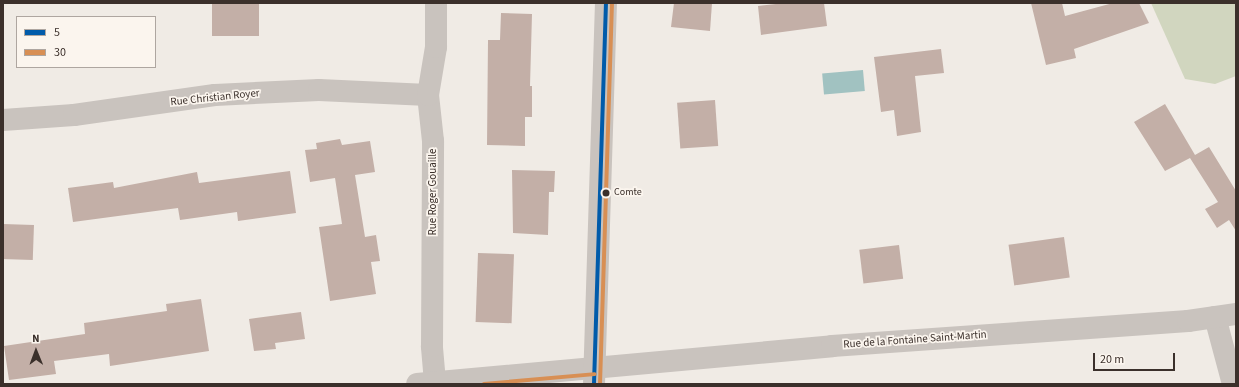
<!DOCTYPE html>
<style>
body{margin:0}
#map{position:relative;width:1239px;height:387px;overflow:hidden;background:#f0ebe5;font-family:"Source Sans 3",sans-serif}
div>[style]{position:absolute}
.green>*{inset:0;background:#d1d6bf}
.water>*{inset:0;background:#a1c2c1;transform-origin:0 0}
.building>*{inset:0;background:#c3afa7;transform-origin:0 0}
.minor>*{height:22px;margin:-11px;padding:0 11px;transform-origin:11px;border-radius:11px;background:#c9c3be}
.tertiary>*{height:22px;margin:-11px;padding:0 11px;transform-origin:11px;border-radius:11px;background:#c9c3be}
.bus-1>*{height:4px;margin:-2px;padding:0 2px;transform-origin:2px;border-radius:2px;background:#005baa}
.bus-2>*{height:4px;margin:-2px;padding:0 2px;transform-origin:2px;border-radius:2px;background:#d88f54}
.dots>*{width:11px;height:11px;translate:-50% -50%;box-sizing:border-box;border:2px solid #fbf5ee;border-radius:50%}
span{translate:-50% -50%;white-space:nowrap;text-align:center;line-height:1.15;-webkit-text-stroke:3.5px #fbf5ee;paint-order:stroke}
.bus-label{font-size:10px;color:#3b302b}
.left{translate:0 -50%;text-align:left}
.street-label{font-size:11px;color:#3b302b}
.frame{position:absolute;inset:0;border:4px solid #3b302b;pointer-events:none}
.legend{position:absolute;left:16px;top:16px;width:140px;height:52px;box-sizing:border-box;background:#fbf5ee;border:1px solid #aea6a0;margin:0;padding:5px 7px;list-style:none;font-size:12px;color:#3b302b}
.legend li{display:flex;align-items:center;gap:8px;height:20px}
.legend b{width:20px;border:1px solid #aea6a0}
.north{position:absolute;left:16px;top:331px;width:40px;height:40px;-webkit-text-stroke:3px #fbf5ee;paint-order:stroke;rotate:359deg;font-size:11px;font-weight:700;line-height:16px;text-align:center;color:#3b302b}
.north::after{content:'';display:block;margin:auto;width:14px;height:18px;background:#3b302b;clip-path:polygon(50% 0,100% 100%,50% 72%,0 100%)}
.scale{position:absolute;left:1093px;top:353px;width:82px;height:18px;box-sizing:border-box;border:2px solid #3b302b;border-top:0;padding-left:5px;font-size:12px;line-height:14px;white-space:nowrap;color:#3b302b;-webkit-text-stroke:3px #fbf5ee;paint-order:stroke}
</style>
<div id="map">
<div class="green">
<i style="clip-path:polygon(1151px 3px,1236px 3px,1236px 76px,1215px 84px,1185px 79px)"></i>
</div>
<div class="water">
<i style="left:863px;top:70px;width:21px;height:41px;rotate:85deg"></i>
</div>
<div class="building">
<i style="left:212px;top:3px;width:47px;height:33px"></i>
<i style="clip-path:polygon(674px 3px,712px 3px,710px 31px,671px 27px)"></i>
<i style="clip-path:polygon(785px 3px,824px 3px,827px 26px,761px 35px,758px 6px)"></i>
<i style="clip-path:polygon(1031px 3px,1062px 3px,1065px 16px,1113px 3px,1139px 3px,1149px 23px,1074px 49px,1076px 58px,1046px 65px)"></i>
<i style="clip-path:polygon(501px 13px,532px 14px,530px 86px,532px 86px,532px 117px,525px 117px,525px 146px,487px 145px,488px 40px,500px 40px)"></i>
<i style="clip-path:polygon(941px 49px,944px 73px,915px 76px,921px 132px,897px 136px,894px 110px,881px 112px,874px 57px)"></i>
<i style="left:715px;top:100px;width:46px;height:38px;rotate:86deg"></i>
<i style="clip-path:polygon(1165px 104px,1195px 155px,1209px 147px,1236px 191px,1236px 231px,1229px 220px,1217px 228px,1205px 209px,1218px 202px,1190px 158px,1165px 171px,1134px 122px)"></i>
<i style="clip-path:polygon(340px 139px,342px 145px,370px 141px,375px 172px,355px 175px,365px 237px,376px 235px,380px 261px,371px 262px,376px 294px,330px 301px,319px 227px,342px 224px,335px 178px,310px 182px,305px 150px,317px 149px,316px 143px)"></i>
<i style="clip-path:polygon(512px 170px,555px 171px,554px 192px,549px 192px,548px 235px,513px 233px)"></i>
<i style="clip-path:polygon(290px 171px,296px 213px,238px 221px,237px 212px,180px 220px,178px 208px,73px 222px,68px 188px,113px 182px,114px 188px,197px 172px,199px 183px)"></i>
<i style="left:3px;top:224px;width:31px;height:35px;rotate:2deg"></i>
<i style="left:1064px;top:237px;width:41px;height:56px;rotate:82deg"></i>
<i style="left:899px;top:245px;width:34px;height:40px;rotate:83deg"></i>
<i style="left:478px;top:253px;width:36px;height:69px;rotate:2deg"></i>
<i style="clip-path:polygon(201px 299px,209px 351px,110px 366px,109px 354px,54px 361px,56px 374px,9px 380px,4px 346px,85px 334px,84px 323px,167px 311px,166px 304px)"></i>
<i style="clip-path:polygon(301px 312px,305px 339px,275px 343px,276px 349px,254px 351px,249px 319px)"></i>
</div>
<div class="minor">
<i style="left:3px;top:120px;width:71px;rotate:-4deg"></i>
<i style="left:74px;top:115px;width:142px;rotate:-8.1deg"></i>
<i style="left:215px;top:95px;width:104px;rotate:-2.8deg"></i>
<i style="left:319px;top:90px;width:109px;rotate:2.6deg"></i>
<i style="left:1215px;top:317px;width:69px;rotate:75deg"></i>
<i style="left:435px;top:382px;width:36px;rotate:-95deg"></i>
<i style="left:432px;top:346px;width:205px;rotate:-89.7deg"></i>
<i style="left:433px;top:141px;width:46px;rotate:-96.2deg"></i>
<i style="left:428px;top:95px;width:49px;rotate:-80.5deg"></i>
<i style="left:436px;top:47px;width:44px;rotate:-90deg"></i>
<i style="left:417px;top:384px;width:417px;rotate:-5.2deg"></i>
<i style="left:832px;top:346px;width:357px;rotate:-4deg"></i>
<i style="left:1188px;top:321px;width:49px;rotate:-8.3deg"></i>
</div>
<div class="tertiary">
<i style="left:594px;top:384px;width:381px;rotate:-88.2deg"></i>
</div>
<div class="bus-1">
<i style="left:594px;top:384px;width:381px;rotate:-88.2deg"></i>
</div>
<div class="bus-2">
<i style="left:484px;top:384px;width:111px;rotate:-5.1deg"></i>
<i style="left:600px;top:384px;width:381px;rotate:-88.2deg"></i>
</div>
<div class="dots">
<i style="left:606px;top:193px;background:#3b302b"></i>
</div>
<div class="bus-label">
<span class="left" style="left:614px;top:193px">Comte</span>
</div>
<div class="street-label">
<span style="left:215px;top:98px;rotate:-6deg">Rue Christian Royer</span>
<span style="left:433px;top:192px;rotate:-90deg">Rue Roger Gouaille</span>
<span style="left:915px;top:340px;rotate:-4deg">Rue de la Fontaine Saint-Martin</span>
</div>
<div class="frame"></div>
<ul class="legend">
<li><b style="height:5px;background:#005baa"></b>5</li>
<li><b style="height:5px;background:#d88f54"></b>30</li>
</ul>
<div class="north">N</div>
<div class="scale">20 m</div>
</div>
